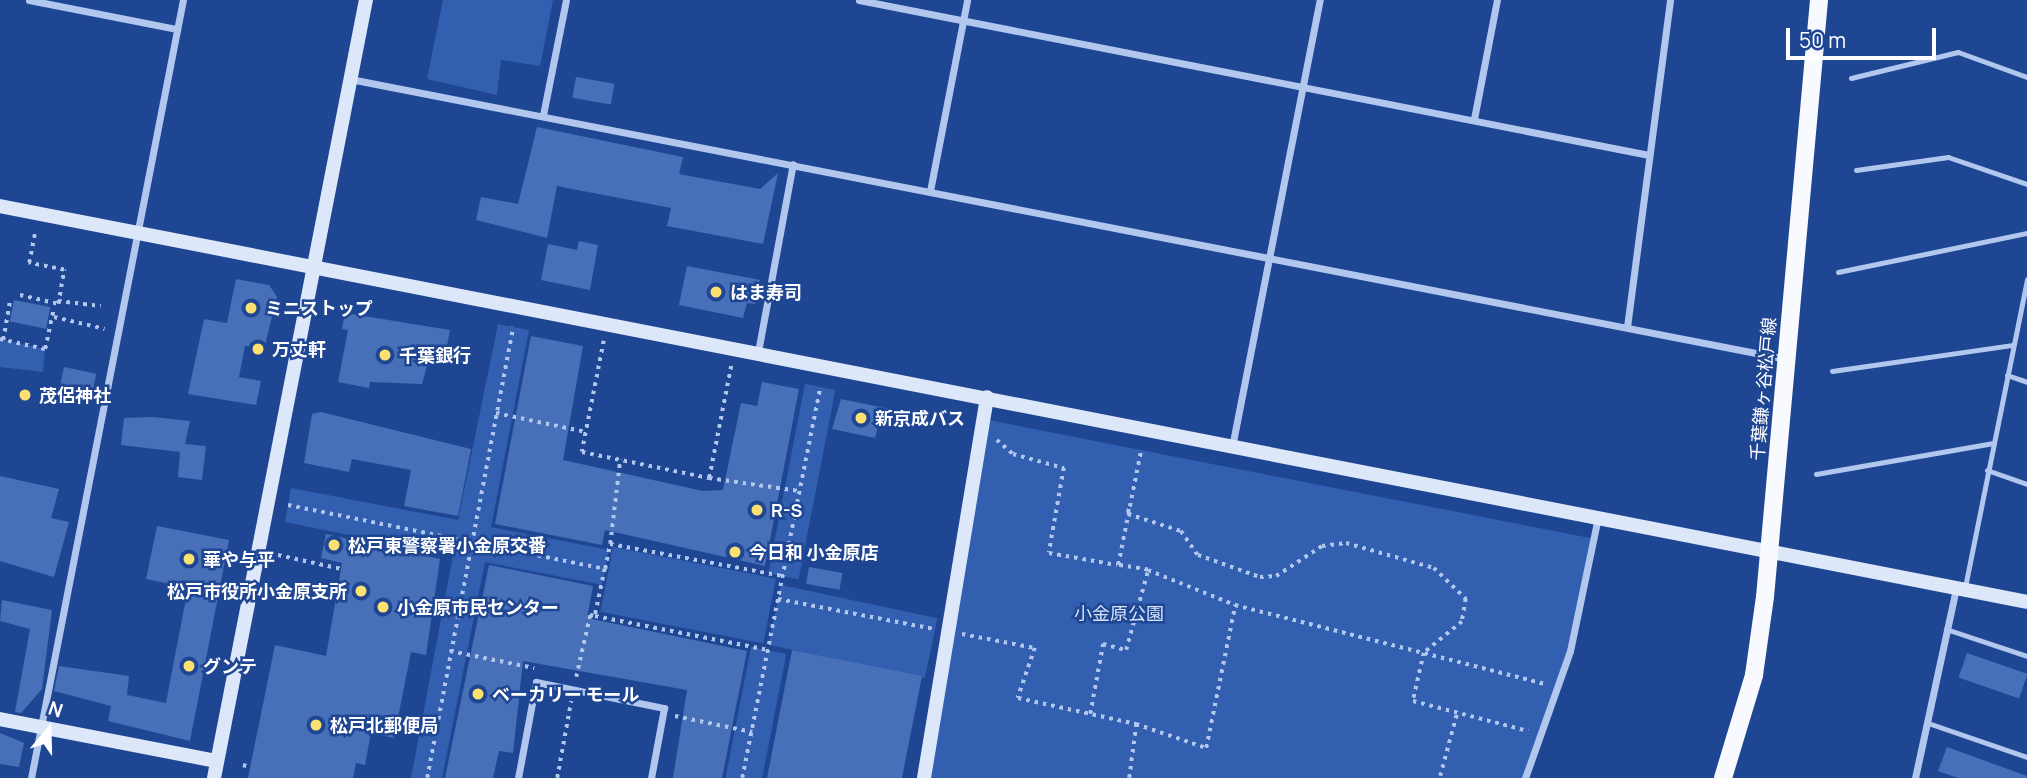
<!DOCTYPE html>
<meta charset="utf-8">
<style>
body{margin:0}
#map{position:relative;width:2027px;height:778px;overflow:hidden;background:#1f4693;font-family:Manrope,"Noto Sans JP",sans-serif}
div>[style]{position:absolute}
.green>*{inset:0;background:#325fb0;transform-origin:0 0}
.building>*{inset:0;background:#4770b9;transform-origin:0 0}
.path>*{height:3.5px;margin-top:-1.75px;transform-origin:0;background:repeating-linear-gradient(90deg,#b1c7ee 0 3.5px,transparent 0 8.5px)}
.lane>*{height:5px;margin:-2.5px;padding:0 2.5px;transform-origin:2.5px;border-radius:2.5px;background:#b1c7ee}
.street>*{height:7px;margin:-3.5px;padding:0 3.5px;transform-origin:3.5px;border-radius:3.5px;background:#b1c7ee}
.secondary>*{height:14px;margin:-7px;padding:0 7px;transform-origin:7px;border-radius:7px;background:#dde7fa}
.primary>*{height:18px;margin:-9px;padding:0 9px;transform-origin:9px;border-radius:9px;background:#f8faff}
.dots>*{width:19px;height:19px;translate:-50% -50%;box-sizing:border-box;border:4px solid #1f4693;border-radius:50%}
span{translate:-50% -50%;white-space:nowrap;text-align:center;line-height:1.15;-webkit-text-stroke:5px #1f4693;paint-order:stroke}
.poi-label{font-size:18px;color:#fff;font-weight:700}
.left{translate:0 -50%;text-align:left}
.right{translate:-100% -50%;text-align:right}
.street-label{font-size:18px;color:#fff}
.park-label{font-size:18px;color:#d7e3fa}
.north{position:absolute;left:14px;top:694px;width:70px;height:70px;-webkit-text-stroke:5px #1f4693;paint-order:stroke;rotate:19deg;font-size:19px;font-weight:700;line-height:28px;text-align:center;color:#fff}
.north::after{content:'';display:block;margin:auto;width:24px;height:32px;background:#fff;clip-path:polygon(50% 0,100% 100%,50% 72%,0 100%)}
.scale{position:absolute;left:1786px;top:28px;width:150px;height:32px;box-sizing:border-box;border:4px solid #fff;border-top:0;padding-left:9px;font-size:21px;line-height:24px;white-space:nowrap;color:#fff;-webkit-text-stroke:5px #1f4693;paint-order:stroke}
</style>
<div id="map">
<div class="green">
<i style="clip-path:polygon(443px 0,553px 0,540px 66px,501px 60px,497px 95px,427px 79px)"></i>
<i style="clip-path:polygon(498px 324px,529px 330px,491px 527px,609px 550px,602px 585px,485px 562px,442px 778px,411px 778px,453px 556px,285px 522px,291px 488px,458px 520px)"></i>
<i style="clip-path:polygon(0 339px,45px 349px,43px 372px,0 367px)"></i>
<i style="left:805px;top:384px;width:31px;height:193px;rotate:11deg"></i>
<i style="clip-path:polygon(983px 419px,1595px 539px,1574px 635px,1524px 778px,924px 778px)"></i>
<i style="left:613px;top:547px;width:166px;height:66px;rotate:11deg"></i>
<i style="left:781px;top:585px;width:160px;height:61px;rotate:12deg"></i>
<i style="left:751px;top:647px;width:36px;height:133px;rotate:11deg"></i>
</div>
<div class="building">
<i style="left:576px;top:77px;width:39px;height:21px;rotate:10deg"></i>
<i style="clip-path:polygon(537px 127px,683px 157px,679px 174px,760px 189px,778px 173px,763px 244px,667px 226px,671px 208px,557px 186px,547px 238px,476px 220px,481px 197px,518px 204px)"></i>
<i style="clip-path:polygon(579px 241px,598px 245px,590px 290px,541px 280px,548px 244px,577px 250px)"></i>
<i style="clip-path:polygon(687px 266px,760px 280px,755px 304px,747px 303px,743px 318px,679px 305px)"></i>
<i style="clip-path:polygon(236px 279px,269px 285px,277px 297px,264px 349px,245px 346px,239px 377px,261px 381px,256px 405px,188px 394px,204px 319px,227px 323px)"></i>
<i style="left:14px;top:300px;width:37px;height:22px;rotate:11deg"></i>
<i style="clip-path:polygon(345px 313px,450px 330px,447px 346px,432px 348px,422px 384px,370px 382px,369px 388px,338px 382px,348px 330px,342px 329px)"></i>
<i style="clip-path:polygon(531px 336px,583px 346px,563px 460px,703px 491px,723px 490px,741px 403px,757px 406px,762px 382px,799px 389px,765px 566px,605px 530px,602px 545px,495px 524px)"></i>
<i style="left:64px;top:367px;width:33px;height:30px;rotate:12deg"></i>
<i style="clip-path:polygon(841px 399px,890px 409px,887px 424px,879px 423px,875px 438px,832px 429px)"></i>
<i style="clip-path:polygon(321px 412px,471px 449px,458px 516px,404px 506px,411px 470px,352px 459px,349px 472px,304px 463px,312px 414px)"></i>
<i style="clip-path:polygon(153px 417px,190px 421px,185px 444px,206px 446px,202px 480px,178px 477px,180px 452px,121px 445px,124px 418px)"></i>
<i style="clip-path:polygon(0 476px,59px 489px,51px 518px,69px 522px,54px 577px,0 561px)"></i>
<i style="clip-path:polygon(157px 526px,229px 540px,190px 741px,108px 721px,111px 706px,54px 691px,59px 666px,129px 676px,127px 695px,166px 703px,188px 588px,146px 579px)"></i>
<i style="clip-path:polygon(326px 534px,440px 559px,426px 655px,411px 652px,394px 738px,371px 733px,365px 765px,356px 763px,353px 778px,248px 778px,275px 645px,326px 656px,342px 563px,321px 558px)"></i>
<i style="clip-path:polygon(489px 565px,593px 586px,587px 618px,747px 651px,722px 778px,673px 778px,687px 690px,523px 661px,513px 753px,499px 751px,493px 778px,445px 778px)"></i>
<i style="left:809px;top:567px;width:34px;height:17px;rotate:10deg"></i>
<i style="clip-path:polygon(2px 600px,52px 610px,42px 689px,21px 713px,15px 712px,30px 629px,0 621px)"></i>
<i style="clip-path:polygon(792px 650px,922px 676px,902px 778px,767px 778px)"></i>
<i style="left:1967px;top:653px;width:64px;height:26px;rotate:19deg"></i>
<i style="clip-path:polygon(0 733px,24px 743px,19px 767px,0 764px)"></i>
<i style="clip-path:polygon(1947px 747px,2027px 776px,2026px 778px,1958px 778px,1938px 771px)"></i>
</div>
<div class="path">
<i style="left:20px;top:295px;width:39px;rotate:13deg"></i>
<i style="left:58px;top:304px;width:35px;rotate:-80deg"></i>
<i style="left:64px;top:270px;width:36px;rotate:-169deg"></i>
<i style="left:29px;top:263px;width:33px;rotate:-79deg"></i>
<i style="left:58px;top:301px;width:43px;rotate:6.6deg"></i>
<i style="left:54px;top:317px;width:52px;rotate:13.2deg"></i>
<i style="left:0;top:339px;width:46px;rotate:12.5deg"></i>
<i style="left:45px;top:349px;width:40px;rotate:-78deg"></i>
<i style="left:3px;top:340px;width:41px;rotate:-80.1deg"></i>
<i style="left:604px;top:341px;width:113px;rotate:101.2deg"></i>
<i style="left:582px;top:452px;width:130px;rotate:11.6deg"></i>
<i style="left:709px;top:478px;width:114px;rotate:-78.9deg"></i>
<i style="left:496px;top:413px;width:92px;rotate:11.9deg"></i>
<i style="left:997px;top:440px;width:21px;rotate:41deg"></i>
<i style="left:1013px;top:454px;width:53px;rotate:15.4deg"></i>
<i style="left:1064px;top:468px;width:86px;rotate:100deg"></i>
<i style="left:1049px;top:553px;width:69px;rotate:10deg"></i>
<i style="left:709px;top:478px;width:91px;rotate:8.2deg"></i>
<i style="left:288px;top:505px;width:323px;rotate:11.4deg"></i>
<i style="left:605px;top:569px;width:48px;rotate:102deg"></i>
<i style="left:595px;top:616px;width:176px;rotate:11.1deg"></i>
<i style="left:1129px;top:509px;width:5px;rotate:101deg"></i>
<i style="left:1128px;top:514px;width:56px;rotate:17.8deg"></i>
<i style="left:1181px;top:531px;width:29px;rotate:55deg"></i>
<i style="left:1198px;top:555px;width:66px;rotate:19.5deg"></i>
<i style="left:1260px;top:577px;width:16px;rotate:-4deg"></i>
<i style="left:1276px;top:576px;width:55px;rotate:-33.1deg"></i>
<i style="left:1322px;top:546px;width:24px;rotate:-7deg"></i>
<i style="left:1346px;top:543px;width:91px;rotate:15.9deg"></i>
<i style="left:1434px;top:568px;width:45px;rotate:44.1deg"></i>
<i style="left:1466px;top:599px;width:23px;rotate:100deg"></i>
<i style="left:1462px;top:622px;width:49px;rotate:140.8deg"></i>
<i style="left:1424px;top:653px;width:49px;rotate:102.9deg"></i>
<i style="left:1413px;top:701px;width:119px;rotate:14.6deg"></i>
<i style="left:610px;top:544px;width:85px;rotate:-83.2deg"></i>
<i style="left:278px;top:555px;width:65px;rotate:12.5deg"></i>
<i style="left:605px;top:569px;width:25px;rotate:-79deg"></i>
<i style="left:610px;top:544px;width:175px;rotate:10.5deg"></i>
<i style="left:1148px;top:570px;width:94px;rotate:21.9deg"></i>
<i style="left:778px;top:599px;width:159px;rotate:10.9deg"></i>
<i style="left:962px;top:634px;width:74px;rotate:10.9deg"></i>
<i style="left:1035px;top:648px;width:53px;rotate:108.8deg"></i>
<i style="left:1018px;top:698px;width:121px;rotate:12.4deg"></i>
<i style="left:1136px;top:724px;width:74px;rotate:18.9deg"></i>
<i style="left:1206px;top:748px;width:146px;rotate:-78.5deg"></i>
<i style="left:1235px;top:605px;width:320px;rotate:14.3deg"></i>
<i style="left:450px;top:651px;width:86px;rotate:11.4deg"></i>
<i style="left:576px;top:677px;width:64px;rotate:-77.3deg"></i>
<i style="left:590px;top:615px;width:5px;rotate:11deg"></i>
<i style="left:1090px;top:714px;width:71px;rotate:-79.5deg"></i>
<i style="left:1103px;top:644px;width:24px;rotate:15deg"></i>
<i style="left:1126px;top:650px;width:83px;rotate:-74.6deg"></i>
<i style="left:1148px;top:570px;width:30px;rotate:-171deg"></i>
<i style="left:1118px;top:565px;width:117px;rotate:-78.7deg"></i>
<i style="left:675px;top:716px;width:79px;rotate:11.7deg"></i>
<i style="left:243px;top:765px;width:7px;rotate:16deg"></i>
<i style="left:1440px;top:776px;width:65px;rotate:-74.9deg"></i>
<i style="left:427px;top:778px;width:459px;rotate:-79.2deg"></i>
<i style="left:557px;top:778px;width:78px;rotate:-79.7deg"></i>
<i style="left:742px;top:778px;width:399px;rotate:-78.7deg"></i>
<i style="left:1129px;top:778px;width:53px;rotate:-82.5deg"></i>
</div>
<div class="lane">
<i style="left:1851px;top:78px;width:110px;rotate:-13.7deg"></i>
<i style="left:1958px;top:52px;width:73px;rotate:19.9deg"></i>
<i style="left:1856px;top:170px;width:93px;rotate:-8deg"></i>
<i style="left:1948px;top:157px;width:83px;rotate:18.9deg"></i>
<i style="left:1838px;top:272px;width:193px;rotate:-11.7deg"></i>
<i style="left:1832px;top:371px;width:183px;rotate:-8.2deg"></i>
<i style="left:2007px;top:375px;width:21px;rotate:19deg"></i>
<i style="left:1987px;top:470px;width:42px;rotate:19.3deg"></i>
<i style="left:1816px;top:474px;width:180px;rotate:-9.9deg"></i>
<i style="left:1965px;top:587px;width:314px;rotate:-78.6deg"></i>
<i style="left:1946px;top:629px;width:85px;rotate:18.4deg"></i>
<i style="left:1928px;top:723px;width:105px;rotate:19deg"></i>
</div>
<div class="street">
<i style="left:29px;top:0;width:151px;rotate:11.1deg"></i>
<i style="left:859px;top:0;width:805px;rotate:11.1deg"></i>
<i style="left:350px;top:79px;width:1463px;rotate:11.03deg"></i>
<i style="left:543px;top:115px;width:117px;rotate:-78.7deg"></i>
<i style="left:1474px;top:119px;width:121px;rotate:-79.1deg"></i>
<i style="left:930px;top:191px;width:195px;rotate:-79deg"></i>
<i style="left:1627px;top:327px;width:330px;rotate:-82.5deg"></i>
<i style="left:758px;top:352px;width:191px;rotate:-79.5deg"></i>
<i style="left:1232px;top:447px;width:456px;rotate:-78.9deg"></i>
<i style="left:31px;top:778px;width:793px;rotate:-78.95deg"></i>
<i style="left:518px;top:778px;width:98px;rotate:-79.4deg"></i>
<i style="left:536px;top:682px;width:131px;rotate:11.5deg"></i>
<i style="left:664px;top:708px;width:71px;rotate:100.5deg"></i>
<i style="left:1525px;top:778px;width:135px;rotate:-70.5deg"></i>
<i style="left:1570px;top:651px;width:137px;rotate:-78.2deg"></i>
<i style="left:1915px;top:778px;width:194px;rotate:-77.8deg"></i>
</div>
<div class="secondary">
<i style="left:0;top:206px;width:2065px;rotate:11.05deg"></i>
<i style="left:0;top:719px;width:221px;rotate:11deg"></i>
<i style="left:214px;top:778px;width:793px;rotate:-78.95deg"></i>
<i style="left:924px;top:778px;width:386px;rotate:-80.6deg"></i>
</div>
<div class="primary">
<i style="left:1723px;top:778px;width:108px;rotate:-73.2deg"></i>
<i style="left:1754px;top:675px;width:79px;rotate:-82deg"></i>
<i style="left:1765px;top:597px;width:599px;rotate:-84.83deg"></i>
</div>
<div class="dots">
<i style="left:716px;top:292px;background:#fce171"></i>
<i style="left:251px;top:308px;background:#fce171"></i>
<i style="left:258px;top:349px;background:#fce171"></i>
<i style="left:385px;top:355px;background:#fce171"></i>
<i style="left:25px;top:395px;background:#fce171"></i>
<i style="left:861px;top:418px;background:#fce171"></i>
<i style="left:757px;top:510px;background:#fce171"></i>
<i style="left:334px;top:545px;background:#fce171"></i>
<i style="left:735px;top:552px;background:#fce171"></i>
<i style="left:189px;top:559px;background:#fce171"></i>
<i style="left:361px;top:591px;background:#fce171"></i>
<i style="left:383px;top:607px;background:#fce171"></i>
<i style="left:189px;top:666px;background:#fce171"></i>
<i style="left:478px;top:694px;background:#fce171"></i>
<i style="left:316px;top:725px;background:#fce171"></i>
</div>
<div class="poi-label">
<span class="left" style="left:730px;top:292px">はま寿司</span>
<span class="left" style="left:265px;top:308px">ミニストップ</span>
<span class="left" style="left:272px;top:349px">万丈軒</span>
<span class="left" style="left:399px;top:355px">千葉銀行</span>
<span class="left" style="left:39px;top:395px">茂侶神社</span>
<span class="left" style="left:875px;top:418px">新京成バス</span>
<span class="left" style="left:771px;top:510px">R-S</span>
<span class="left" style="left:348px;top:545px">松戸東警察署小金原交番</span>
<span class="left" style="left:749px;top:552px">今日和 小金原店</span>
<span class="left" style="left:203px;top:559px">華や与平</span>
<span class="right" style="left:347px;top:591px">松戸市役所小金原支所</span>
<span class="left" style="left:397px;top:607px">小金原市民センター</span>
<span class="left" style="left:203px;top:666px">グンテ</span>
<span class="left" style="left:492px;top:694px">ベーカリー モール</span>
<span class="left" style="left:330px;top:725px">松戸北郵便局</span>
</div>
<div class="street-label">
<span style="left:1763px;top:389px;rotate:-85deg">千葉鎌ヶ谷松戸線</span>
</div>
<div class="park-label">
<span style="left:1119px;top:613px">小金原公園</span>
</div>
<div class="north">N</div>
<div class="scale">50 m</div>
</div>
